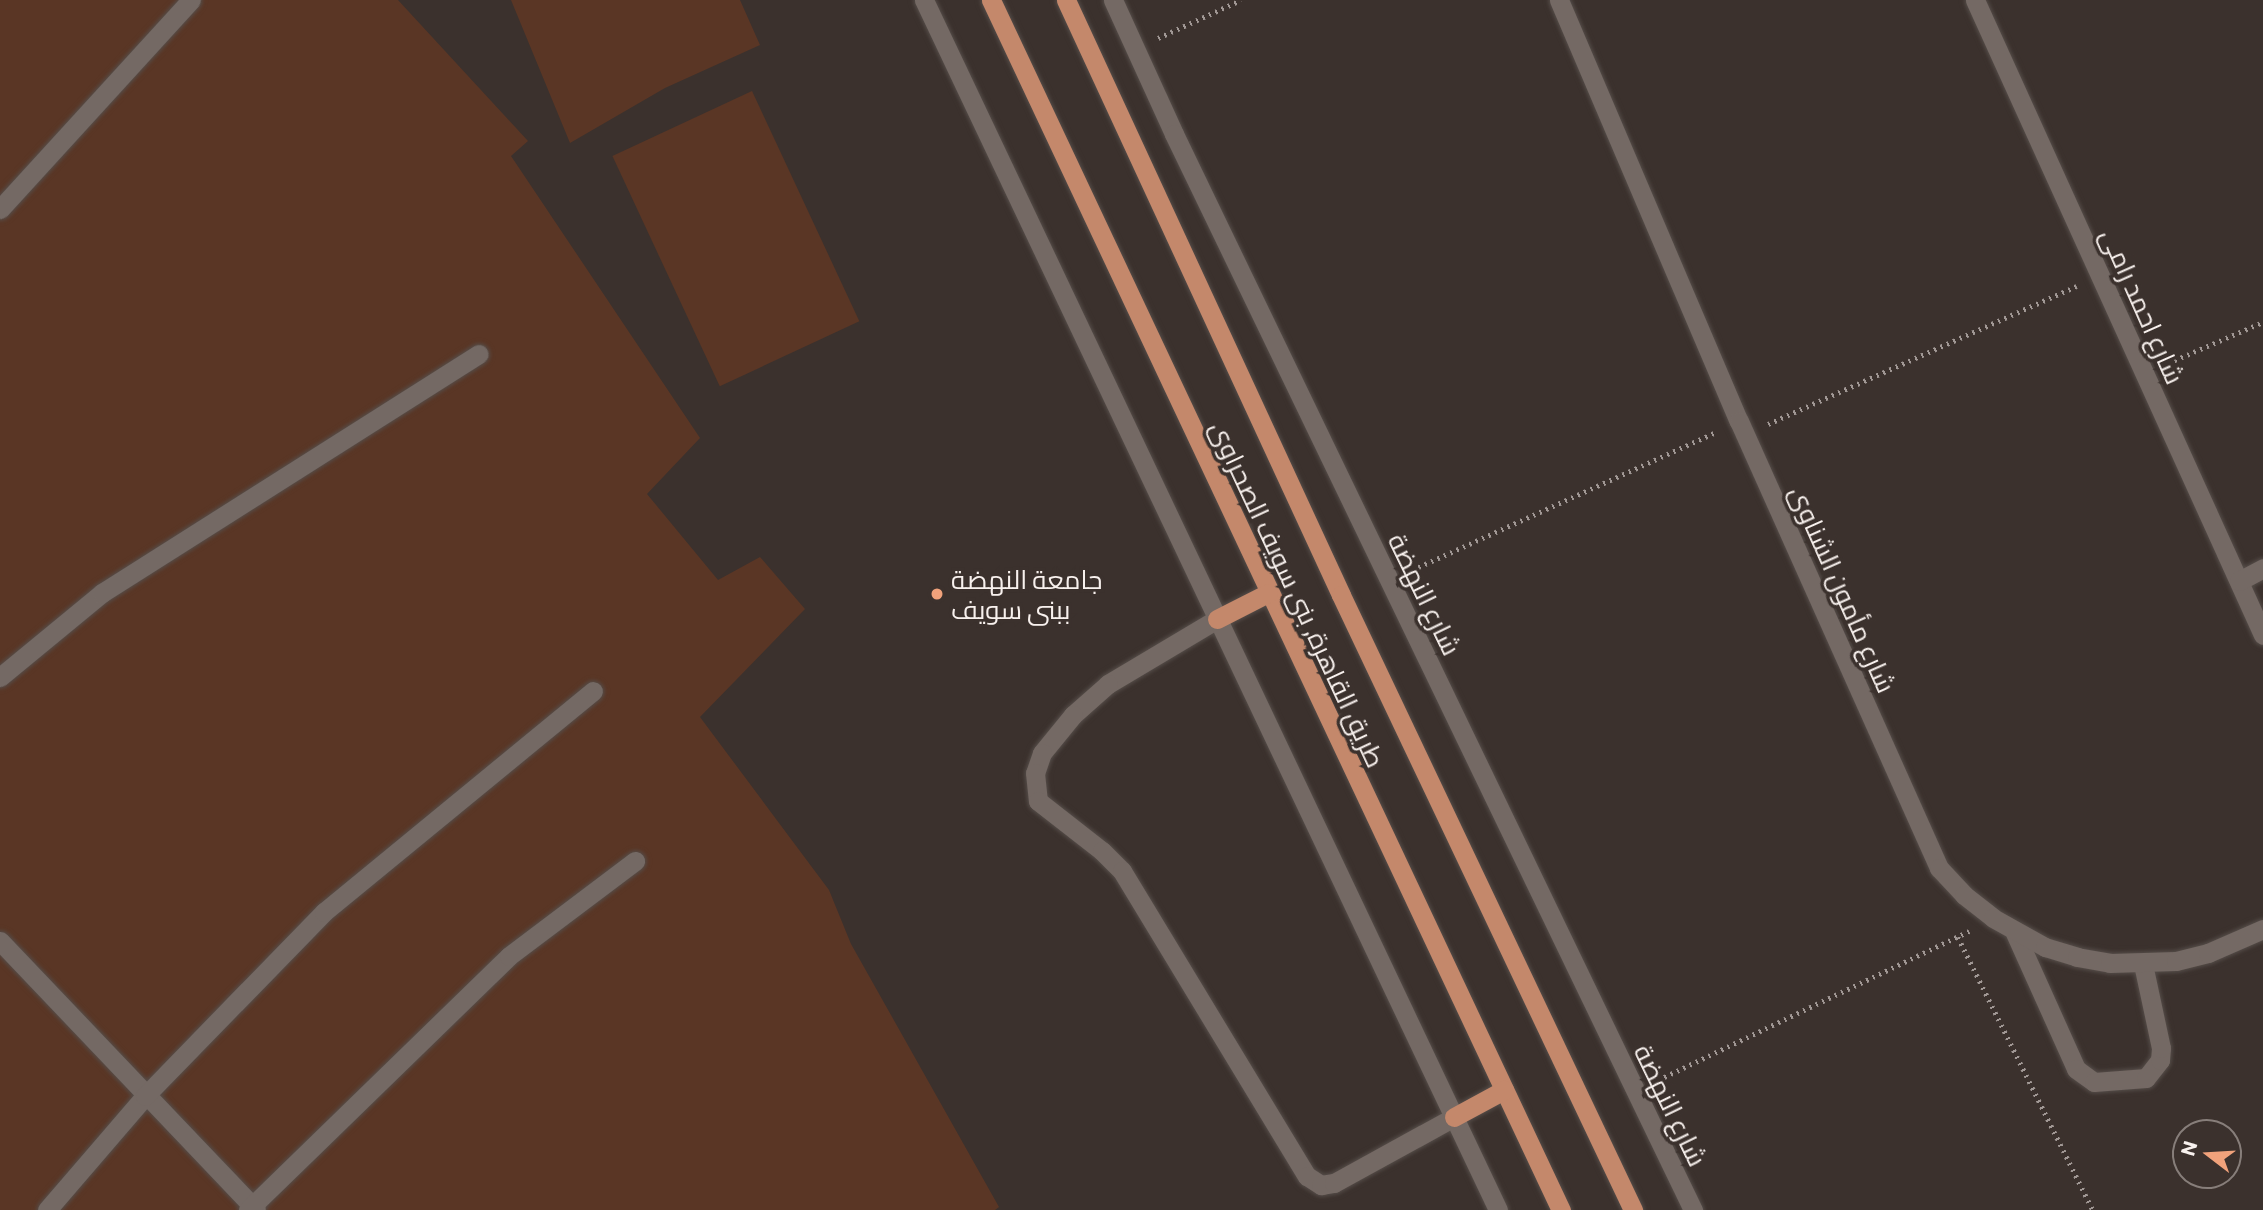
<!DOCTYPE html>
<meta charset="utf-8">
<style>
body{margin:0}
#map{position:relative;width:2263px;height:1210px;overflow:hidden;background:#3b312d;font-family:Commissioner,Cairo,sans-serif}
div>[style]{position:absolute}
.green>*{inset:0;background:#5a3625;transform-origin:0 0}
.path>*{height:4.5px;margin-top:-2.25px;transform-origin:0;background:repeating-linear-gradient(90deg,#a19895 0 2px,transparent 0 7px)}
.roads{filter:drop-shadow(0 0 2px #554d49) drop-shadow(0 0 2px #554d49)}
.service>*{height:19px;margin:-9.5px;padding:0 9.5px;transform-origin:9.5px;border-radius:9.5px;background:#746964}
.minor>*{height:19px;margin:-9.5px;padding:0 9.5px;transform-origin:9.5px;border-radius:9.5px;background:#746964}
.primary>*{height:19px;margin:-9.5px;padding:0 9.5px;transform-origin:9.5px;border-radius:9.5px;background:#c4886b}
.dots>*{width:19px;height:19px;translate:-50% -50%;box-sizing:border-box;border:4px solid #3b312d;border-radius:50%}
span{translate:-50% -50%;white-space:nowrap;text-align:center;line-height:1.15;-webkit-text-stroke:7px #3b312d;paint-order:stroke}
.street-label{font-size:26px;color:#f8f1ee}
.poi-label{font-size:26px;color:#f8f1ee}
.left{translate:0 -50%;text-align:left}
.north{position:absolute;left:2172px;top:1119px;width:70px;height:70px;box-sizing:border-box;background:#3b312d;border:2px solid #877e7a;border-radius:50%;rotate:287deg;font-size:19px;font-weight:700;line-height:28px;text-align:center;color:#f8f1ee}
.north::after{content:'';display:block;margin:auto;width:24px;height:32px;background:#f1a27b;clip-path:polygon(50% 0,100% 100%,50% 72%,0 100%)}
</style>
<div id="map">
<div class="green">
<i style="clip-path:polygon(0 0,398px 0,528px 141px,511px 156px,700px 438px,647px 494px,718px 580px,760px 557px,805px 609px,700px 717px,829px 890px,851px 944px,999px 1207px,995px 1210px,0 1210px)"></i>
<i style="clip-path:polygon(511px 0,740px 0,760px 45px,665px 88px,570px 143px)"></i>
<i style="left:752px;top:91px;width:254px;height:154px;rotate:65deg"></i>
</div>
<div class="path">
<i style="left:1158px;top:38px;width:91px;rotate:-24.6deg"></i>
<i style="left:2168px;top:363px;width:103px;rotate:-23.3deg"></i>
<i style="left:1768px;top:424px;width:338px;rotate:-24.1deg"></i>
<i style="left:1412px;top:570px;width:334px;rotate:-24.4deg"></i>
<i style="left:1958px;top:937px;width:305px;rotate:63.7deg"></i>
<i style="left:1658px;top:1080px;width:345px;rotate:-25.6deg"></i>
</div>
<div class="roads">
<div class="service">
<i style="left:0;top:209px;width:283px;rotate:-47.6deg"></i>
<i style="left:1217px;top:619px;width:127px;rotate:149.2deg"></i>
<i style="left:1108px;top:684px;width:47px;rotate:138.5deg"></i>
<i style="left:1073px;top:715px;width:49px;rotate:129.2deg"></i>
<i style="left:1042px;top:753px;width:21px;rotate:109deg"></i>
<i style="left:1035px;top:773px;width:28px;rotate:84deg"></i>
<i style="left:1038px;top:801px;width:81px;rotate:38deg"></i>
<i style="left:1102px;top:851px;width:28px;rotate:45deg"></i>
<i style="left:1122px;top:871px;width:357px;rotate:58.8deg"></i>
<i style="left:1307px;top:1176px;width:17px;rotate:33deg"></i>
<i style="left:1321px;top:1185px;width:13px;rotate:-9deg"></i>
<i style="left:1334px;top:1183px;width:137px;rotate:-28.8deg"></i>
<i style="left:0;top:677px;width:132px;rotate:-39.5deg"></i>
<i style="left:102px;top:593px;width:446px;rotate:-32.4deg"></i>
<i style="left:2015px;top:933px;width:149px;rotate:65.8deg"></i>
<i style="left:2076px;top:1069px;width:22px;rotate:36deg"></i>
<i style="left:2094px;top:1082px;width:52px;rotate:-4.4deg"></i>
<i style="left:2146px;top:1078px;width:23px;rotate:-52deg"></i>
<i style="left:2160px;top:1060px;width:12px;rotate:-85deg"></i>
<i style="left:2161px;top:1048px;width:86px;rotate:-102.1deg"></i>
<i style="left:0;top:941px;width:371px;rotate:46.4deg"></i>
<i style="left:47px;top:1210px;width:150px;rotate:-49.3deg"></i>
<i style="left:145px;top:1096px;width:257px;rotate:-45.8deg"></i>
<i style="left:324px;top:912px;width:348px;rotate:-39.4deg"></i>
<i style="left:248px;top:1210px;width:364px;rotate:-44.2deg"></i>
<i style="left:509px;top:956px;width:158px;rotate:-37deg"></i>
</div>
<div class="minor">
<i style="left:924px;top:0;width:1339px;rotate:64.62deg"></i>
<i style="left:1113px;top:0;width:147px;rotate:65.5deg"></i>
<i style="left:1174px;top:134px;width:1195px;rotate:64.25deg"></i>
<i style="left:1559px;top:0;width:458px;rotate:66.9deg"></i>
<i style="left:1739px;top:421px;width:490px;rotate:65.9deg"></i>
<i style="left:1939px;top:868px;width:37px;rotate:47deg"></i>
<i style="left:1964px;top:895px;width:37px;rotate:38deg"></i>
<i style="left:1993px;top:918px;width:60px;rotate:29.1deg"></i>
<i style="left:2045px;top:947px;width:34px;rotate:17deg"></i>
<i style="left:2077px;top:957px;width:34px;rotate:10deg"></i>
<i style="left:2110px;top:963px;width:66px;rotate:-1.7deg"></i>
<i style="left:2176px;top:961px;width:33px;rotate:-14deg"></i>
<i style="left:2208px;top:953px;width:60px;rotate:-23.6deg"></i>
<i style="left:1975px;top:0;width:697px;rotate:65.6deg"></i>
<i style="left:2239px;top:581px;width:27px;rotate:-28deg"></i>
</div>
<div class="primary">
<i style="left:991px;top:0;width:1338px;rotate:64.78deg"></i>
<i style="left:1066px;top:0;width:655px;rotate:65.19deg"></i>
<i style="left:1341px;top:595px;width:681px;rotate:64.6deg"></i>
<i style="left:1217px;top:619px;width:57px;rotate:-27deg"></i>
<i style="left:1454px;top:1117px;width:57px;rotate:-28.4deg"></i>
</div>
</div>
<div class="dots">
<i style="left:937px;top:594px;background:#f1a27b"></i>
</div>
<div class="street-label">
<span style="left:2143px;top:306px;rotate:66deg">شارع احمد رامى</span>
<span style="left:1843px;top:589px;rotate:66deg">شارع مأمون الشناوى</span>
<span style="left:1298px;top:594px;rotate:65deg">طريق القاهرة, بنى سويف الصحراوى</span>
<span style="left:1425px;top:594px;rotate:64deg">شارع النهضة</span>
<span style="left:1671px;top:1105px;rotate:64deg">شارع النهضة</span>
</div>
<div class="poi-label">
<span class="left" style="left:951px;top:594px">جامعة النهضة<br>ببنى سويف</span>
</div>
<div class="north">N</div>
</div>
